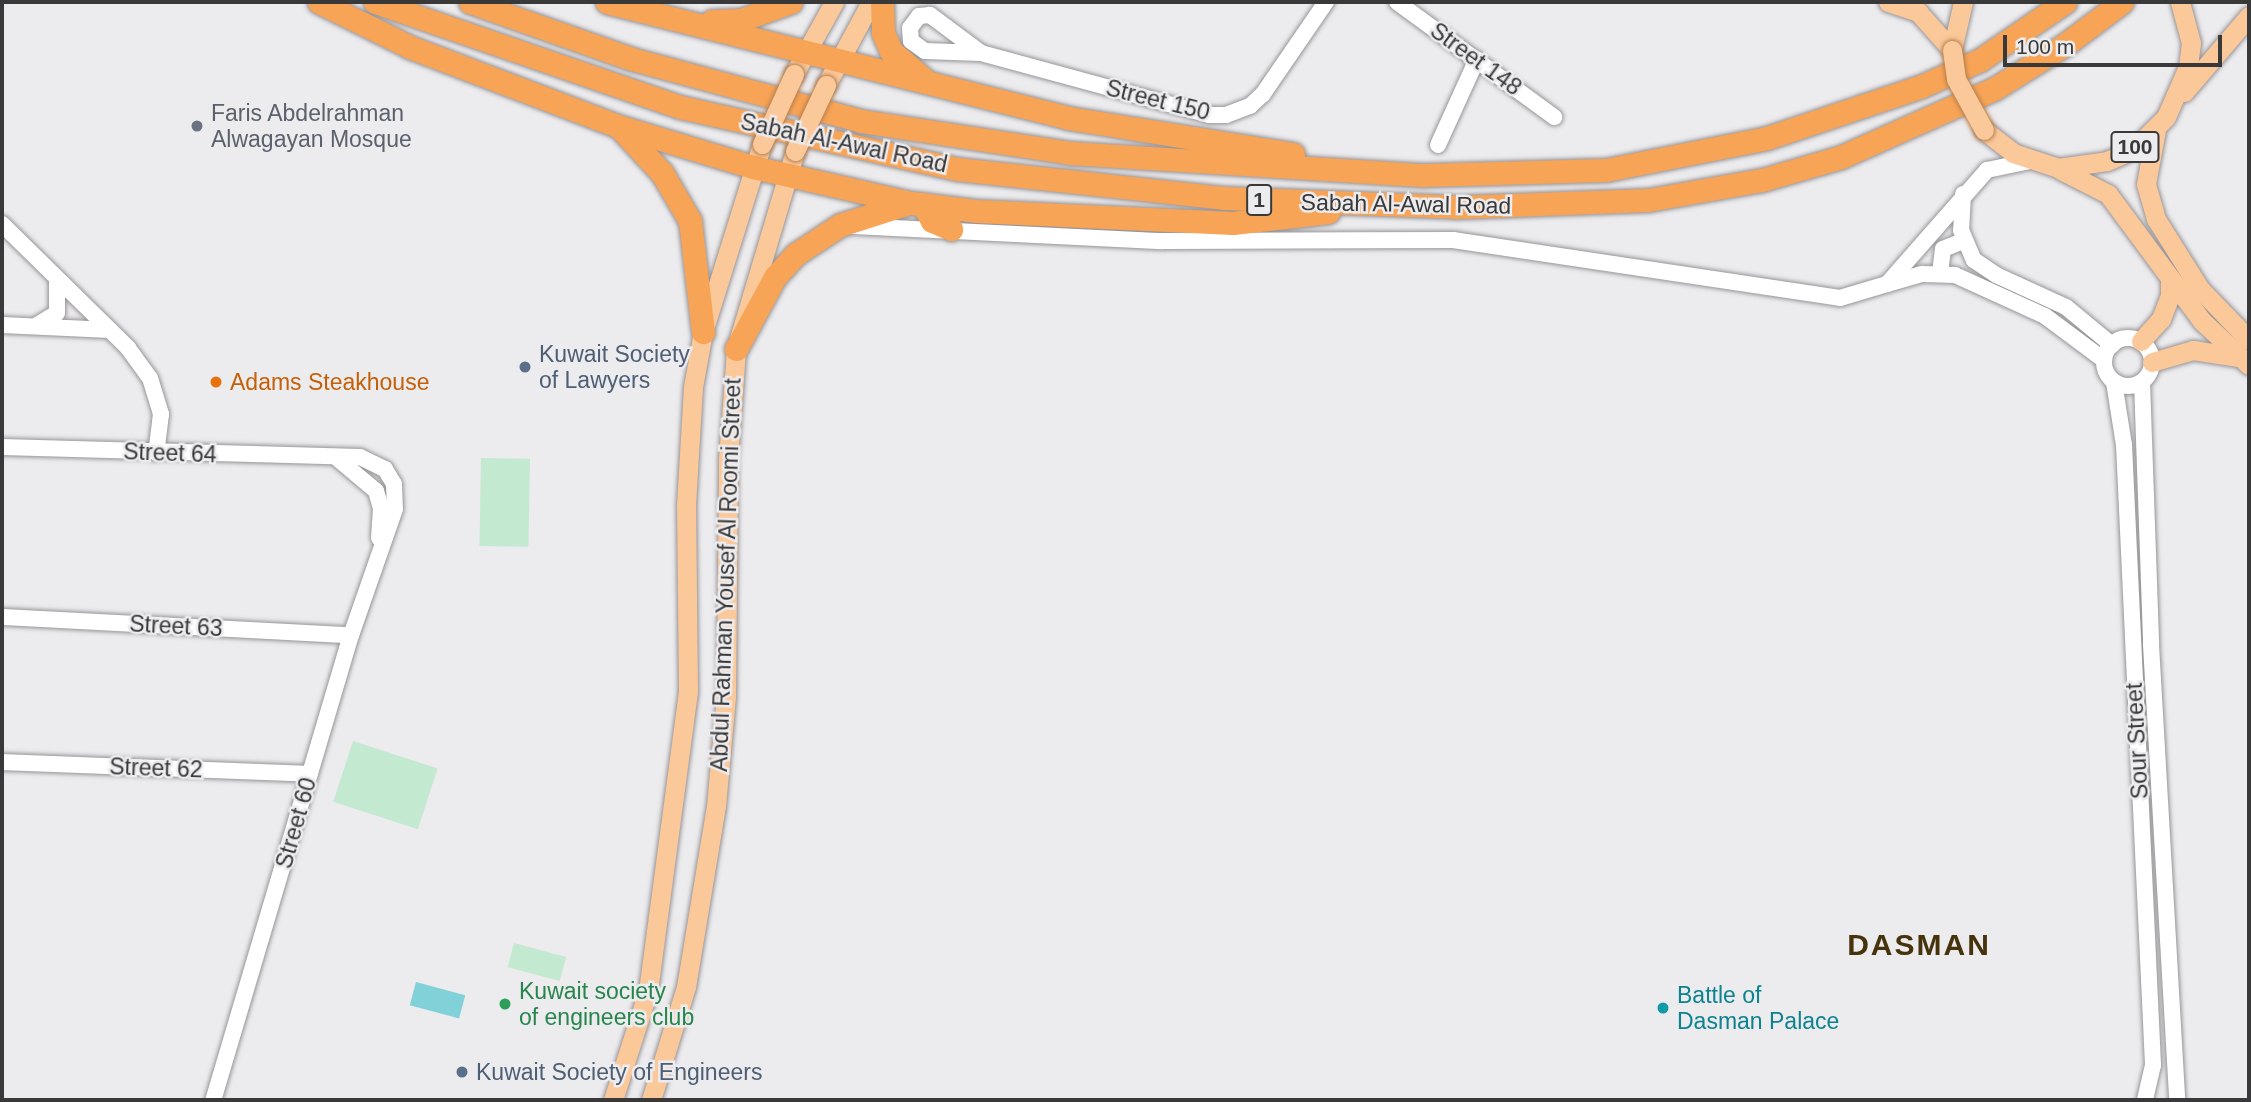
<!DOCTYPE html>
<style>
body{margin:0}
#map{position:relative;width:2251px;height:1102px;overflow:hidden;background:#ecebee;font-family:Helvetica,sans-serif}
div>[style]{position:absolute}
.green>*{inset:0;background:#c3e9d0;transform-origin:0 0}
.water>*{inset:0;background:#80d1d8;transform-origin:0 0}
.roads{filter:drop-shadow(0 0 2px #979598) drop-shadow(0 0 2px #979598)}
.minor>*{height:16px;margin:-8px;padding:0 8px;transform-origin:8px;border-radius:8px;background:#fff}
.minor>.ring{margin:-8px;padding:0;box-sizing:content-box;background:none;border:16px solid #fff;border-radius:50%}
.major>*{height:19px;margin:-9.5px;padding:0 9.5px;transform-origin:9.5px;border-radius:9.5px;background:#fbc89a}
.highway>*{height:23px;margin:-11.5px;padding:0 11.5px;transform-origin:11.5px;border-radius:11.5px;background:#f8a456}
.bridges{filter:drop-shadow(0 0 2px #b67f4c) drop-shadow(0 0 2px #b67f4c)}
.major-bridge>*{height:19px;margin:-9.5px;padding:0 9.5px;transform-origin:9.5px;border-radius:9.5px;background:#fbc89a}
.dots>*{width:19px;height:19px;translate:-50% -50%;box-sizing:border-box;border:4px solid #ecebee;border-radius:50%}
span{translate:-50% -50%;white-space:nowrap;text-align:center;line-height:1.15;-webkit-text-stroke:5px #ecebee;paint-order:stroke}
.shield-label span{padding:2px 5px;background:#ecebee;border:2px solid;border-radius:5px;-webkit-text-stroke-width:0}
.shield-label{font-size:21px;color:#3a393a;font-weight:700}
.street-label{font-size:23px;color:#3a393a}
.worship-label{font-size:23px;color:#5b616d}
.left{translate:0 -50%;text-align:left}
.service-label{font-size:23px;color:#4e5e75}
.food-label{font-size:23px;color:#c56008}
.leisure-label{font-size:23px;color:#27864d}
.culture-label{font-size:23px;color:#0d838f}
.district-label{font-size:30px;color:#46320b;font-weight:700;letter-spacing:2px}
.frame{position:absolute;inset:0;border:4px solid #3a393a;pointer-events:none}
.scale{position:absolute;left:2003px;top:35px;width:219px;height:32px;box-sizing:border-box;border:4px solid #3a393a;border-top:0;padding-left:9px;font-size:21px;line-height:24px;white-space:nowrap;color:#3a393a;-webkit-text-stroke:5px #ecebee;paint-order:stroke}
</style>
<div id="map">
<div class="green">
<i style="left:481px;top:458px;width:49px;height:88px;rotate:1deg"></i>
<i style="left:353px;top:741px;width:89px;height:64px;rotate:18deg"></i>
<i style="left:514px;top:943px;width:54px;height:25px;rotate:15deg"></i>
</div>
<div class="water">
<i style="left:416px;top:982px;width:51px;height:24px;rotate:15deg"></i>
</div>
<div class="roads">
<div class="minor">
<i style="left:1397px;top:2px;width:195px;rotate:36.2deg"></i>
<i style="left:981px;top:53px;width:64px;rotate:-143.3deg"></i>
<i style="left:930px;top:15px;width:11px;rotate:175deg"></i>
<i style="left:919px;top:16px;width:15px;rotate:127deg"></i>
<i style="left:910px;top:28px;width:13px;rotate:86deg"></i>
<i style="left:911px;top:41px;width:17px;rotate:36deg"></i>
<i style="left:925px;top:51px;width:56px;rotate:2deg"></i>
<i style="left:981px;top:53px;width:236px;rotate:15.2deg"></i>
<i style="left:1209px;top:115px;width:17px"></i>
<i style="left:1226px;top:115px;width:26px;rotate:-21deg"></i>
<i style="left:1250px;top:106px;width:18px;rotate:-43deg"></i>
<i style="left:1263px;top:94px;width:112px;rotate:-55.6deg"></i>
<i style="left:1438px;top:145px;width:94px;rotate:-65.6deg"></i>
<i style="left:1963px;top:194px;width:36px;rotate:93deg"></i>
<i style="left:1961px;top:230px;width:33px;rotate:67deg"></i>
<i style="left:1974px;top:260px;width:27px;rotate:34deg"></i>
<i style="left:1996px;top:275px;width:77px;rotate:24.6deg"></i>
<i style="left:2066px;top:307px;width:60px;rotate:39.6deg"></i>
<i style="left:2px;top:224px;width:177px;rotate:44.5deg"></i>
<i style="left:128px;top:348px;width:37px;rotate:54deg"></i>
<i style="left:150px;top:378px;width:38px;rotate:73deg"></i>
<i style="left:161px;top:414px;width:39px;rotate:97deg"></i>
<i style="left:853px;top:226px;width:310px;rotate:2.8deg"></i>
<i style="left:1163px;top:241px;width:290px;rotate:-0.2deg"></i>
<i style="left:1453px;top:240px;width:391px;rotate:8.5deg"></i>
<i style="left:1840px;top:298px;width:49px;rotate:-16.6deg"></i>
<i style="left:1887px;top:284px;width:152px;rotate:-48.7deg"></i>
<i style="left:1987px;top:170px;width:44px;rotate:-11.8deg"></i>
<i style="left:1940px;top:273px;width:24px;rotate:-83deg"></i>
<i style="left:1943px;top:249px;width:22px;rotate:-22deg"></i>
<i style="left:1887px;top:284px;width:37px;rotate:-16deg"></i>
<i style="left:1923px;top:274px;width:32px;rotate:2deg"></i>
<i style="left:1955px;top:275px;width:99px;rotate:24.5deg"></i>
<i style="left:2045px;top:316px;width:74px;rotate:36.7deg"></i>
<i style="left:2px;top:325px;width:108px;rotate:2.7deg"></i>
<i style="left:37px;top:325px;width:23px;rotate:-31deg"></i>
<i style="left:57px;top:313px;width:33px;rotate:-90deg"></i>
<i class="ring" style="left:2104px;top:338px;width:32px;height:32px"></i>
<i style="left:2114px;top:382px;width:64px;rotate:81deg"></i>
<i style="left:2124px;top:445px;width:621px;rotate:87.32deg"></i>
<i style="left:2153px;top:1065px;width:36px;rotate:103deg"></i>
<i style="left:2142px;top:382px;width:263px;rotate:88deg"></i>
<i style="left:2151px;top:645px;width:456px;rotate:86.7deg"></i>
<i style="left:2px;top:447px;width:358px;rotate:1.6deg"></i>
<i style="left:360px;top:457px;width:28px;rotate:26deg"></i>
<i style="left:385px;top:469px;width:17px;rotate:59deg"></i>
<i style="left:394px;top:484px;width:25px;rotate:88deg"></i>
<i style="left:395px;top:509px;width:133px;rotate:109.2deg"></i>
<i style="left:351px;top:635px;width:485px;rotate:106.5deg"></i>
<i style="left:338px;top:459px;width:50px;rotate:40.1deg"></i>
<i style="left:376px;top:491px;width:19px;rotate:74deg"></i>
<i style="left:381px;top:509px;width:29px;rotate:94deg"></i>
<i style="left:2px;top:617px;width:349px;rotate:3deg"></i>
<i style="left:2px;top:762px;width:308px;rotate:2.2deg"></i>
</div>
<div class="major">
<i style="left:1888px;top:2px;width:32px;rotate:18deg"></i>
<i style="left:1918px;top:12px;width:51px;rotate:48.2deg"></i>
<i style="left:1952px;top:50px;width:49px;rotate:-77.1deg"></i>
<i style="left:794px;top:74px;width:82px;rotate:-60.9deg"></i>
<i style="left:826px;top:85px;width:94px;rotate:-61.5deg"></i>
<i style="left:2184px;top:92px;width:100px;rotate:-49.5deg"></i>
<i style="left:1984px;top:130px;width:37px;rotate:38deg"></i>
<i style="left:2013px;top:153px;width:47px;rotate:18.4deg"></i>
<i style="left:2058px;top:168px;width:49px;rotate:-8.1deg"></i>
<i style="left:2107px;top:161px;width:30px;rotate:-24deg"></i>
<i style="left:2134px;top:149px;width:45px;rotate:-45deg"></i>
<i style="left:2166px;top:117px;width:55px;rotate:-66.3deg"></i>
<i style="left:2188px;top:67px;width:24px;rotate:-83deg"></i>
<i style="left:2191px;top:43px;width:42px;rotate:-105deg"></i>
<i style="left:2156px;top:130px;width:55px;rotate:100.5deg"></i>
<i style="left:2146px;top:184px;width:36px;rotate:74deg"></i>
<i style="left:2156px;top:219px;width:83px;rotate:57.8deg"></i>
<i style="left:2200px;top:289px;width:71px;rotate:46.1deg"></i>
<i style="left:2061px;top:170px;width:53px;rotate:27.1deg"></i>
<i style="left:2108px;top:194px;width:158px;rotate:53.5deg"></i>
<i style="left:2202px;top:321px;width:64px;rotate:43.1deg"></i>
<i style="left:2141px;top:341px;width:30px;rotate:-48deg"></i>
<i style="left:2161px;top:319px;width:26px;rotate:-69deg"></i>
<i style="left:2170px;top:295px;width:17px;rotate:-90deg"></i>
<i style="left:2152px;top:362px;width:43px;rotate:-16.3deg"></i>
<i style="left:2193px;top:350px;width:46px;rotate:8.8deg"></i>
<i style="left:613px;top:1100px;width:114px;rotate:-72.2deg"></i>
<i style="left:648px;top:991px;width:302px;rotate:-82.4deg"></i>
<i style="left:688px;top:692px;width:187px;rotate:-90.6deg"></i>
<i style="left:686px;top:505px;width:118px;rotate:-86.6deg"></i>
<i style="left:693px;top:387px;width:56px;rotate:-79.7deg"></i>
<i style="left:703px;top:332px;width:197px;rotate:-72.6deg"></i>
<i style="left:651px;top:1100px;width:118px;rotate:-72.8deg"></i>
<i style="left:686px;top:987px;width:183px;rotate:-80.6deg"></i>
<i style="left:716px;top:806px;width:109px;rotate:-84.8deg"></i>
<i style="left:726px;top:697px;width:238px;rotate:-89.5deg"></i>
<i style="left:728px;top:459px;width:110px;rotate:-85.8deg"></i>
<i style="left:736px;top:349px;width:207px;rotate:-73.4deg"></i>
</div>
<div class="highway">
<i style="left:319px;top:2px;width:102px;rotate:26.3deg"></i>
<i style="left:410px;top:47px;width:222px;rotate:20.8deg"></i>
<i style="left:618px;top:126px;width:141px;rotate:16.9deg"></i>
<i style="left:753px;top:167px;width:163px;rotate:12.8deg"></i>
<i style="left:912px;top:203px;width:64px;rotate:7.1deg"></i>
<i style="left:976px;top:211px;width:257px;rotate:2.7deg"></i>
<i style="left:1233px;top:223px;width:96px;rotate:-6.6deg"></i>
<i style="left:375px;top:2px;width:323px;rotate:19deg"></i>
<i style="left:680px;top:107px;width:284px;rotate:12.6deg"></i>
<i style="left:957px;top:169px;width:270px;rotate:6.2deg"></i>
<i style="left:1225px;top:198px;width:231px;rotate:2.2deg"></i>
<i style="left:1456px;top:207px;width:192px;rotate:-2.1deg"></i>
<i style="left:1648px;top:200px;width:116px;rotate:-10deg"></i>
<i style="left:1762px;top:180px;width:82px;rotate:-16.2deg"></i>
<i style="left:1841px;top:157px;width:167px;rotate:-24deg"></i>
<i style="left:1994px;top:89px;width:85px;rotate:-32deg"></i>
<i style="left:2066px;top:44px;width:70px;rotate:-36.9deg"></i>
<i style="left:470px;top:2px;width:172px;rotate:19.4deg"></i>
<i style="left:632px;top:59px;width:238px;rotate:15.1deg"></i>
<i style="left:862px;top:121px;width:210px;rotate:8.7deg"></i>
<i style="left:1070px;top:153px;width:355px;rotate:3.6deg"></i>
<i style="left:1424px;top:175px;width:182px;rotate:-1.6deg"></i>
<i style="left:1606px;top:170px;width:164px;rotate:-11.2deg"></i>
<i style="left:1767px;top:138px;width:163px;rotate:-18.5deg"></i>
<i style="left:1922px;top:86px;width:64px;rotate:-24.1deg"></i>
<i style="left:1980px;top:60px;width:103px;rotate:-34.3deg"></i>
<i style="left:607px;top:2px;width:475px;rotate:14.1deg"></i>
<i style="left:1068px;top:118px;width:228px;rotate:9.1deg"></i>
<i style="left:882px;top:2px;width:31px;rotate:88deg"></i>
<i style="left:883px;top:33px;width:20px;rotate:66deg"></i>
<i style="left:891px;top:51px;width:45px;rotate:40.5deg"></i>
<i style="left:712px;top:21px;width:29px;rotate:-2deg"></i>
<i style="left:741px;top:20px;width:53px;rotate:-19.8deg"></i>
<i style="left:620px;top:128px;width:62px;rotate:47deg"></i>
<i style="left:662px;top:173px;width:56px;rotate:59.7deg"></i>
<i style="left:690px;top:221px;width:112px;rotate:83.3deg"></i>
<i style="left:923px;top:204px;width:19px;rotate:62deg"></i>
<i style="left:932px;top:221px;width:21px;rotate:23deg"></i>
<i style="left:736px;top:349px;width:82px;rotate:-61.6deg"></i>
<i style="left:775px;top:277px;width:31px;rotate:-48deg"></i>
<i style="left:796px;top:254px;width:53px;rotate:-33.4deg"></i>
<i style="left:840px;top:225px;width:72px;rotate:-17.7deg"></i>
</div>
</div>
<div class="bridges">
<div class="major-bridge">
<i style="left:1952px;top:50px;width:29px;rotate:82deg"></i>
<i style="left:1956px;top:79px;width:58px;rotate:61.2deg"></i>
<i style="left:762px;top:144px;width:77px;rotate:-65.4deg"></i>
<i style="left:795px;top:151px;width:73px;rotate:-64.8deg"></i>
</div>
</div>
<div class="dots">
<i style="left:197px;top:126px;background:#6b7280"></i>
<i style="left:525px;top:367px;background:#5c6f8a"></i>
<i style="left:216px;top:382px;background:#e8710a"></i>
<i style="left:505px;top:1004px;background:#2e9e5b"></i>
<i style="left:1663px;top:1008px;background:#0f9aa8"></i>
<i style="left:462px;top:1072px;background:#5c6f8a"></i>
</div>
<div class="shield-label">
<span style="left:2135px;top:147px">100</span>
<span style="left:1259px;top:200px">1</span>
</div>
<div class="street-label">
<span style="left:1476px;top:59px;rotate:36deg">Street 148</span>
<span style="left:1158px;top:100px;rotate:14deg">Street 150</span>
<span style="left:844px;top:143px;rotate:12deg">Sabah Al-Awal Road</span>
<span style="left:1406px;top:204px;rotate:1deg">Sabah Al-Awal Road</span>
<span style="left:170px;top:453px;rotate:2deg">Street 64</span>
<span style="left:726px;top:575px;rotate:-88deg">Abdul Rahman Yousef Al Roomi Street</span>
<span style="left:176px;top:626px;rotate:3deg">Street 63</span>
<span style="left:2137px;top:741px;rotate:-93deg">Sour Street</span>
<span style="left:156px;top:768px;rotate:2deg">Street 62</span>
<span style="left:296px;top:823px;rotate:-74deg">Street 60</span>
</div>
<div class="worship-label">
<span class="left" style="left:211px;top:126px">Faris Abdelrahman<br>Alwagayan Mosque</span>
</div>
<div class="service-label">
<span class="left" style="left:539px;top:367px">Kuwait Society<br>of Lawyers</span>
<span class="left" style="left:476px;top:1072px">Kuwait Society of Engineers</span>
</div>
<div class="food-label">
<span class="left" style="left:230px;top:382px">Adams Steakhouse</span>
</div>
<div class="leisure-label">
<span class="left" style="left:519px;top:1004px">Kuwait society<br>of engineers club</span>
</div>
<div class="culture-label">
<span class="left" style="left:1677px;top:1008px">Battle of<br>Dasman Palace</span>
</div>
<div class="district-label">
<span style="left:1919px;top:945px">DASMAN</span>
</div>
<div class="frame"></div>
<div class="scale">100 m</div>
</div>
